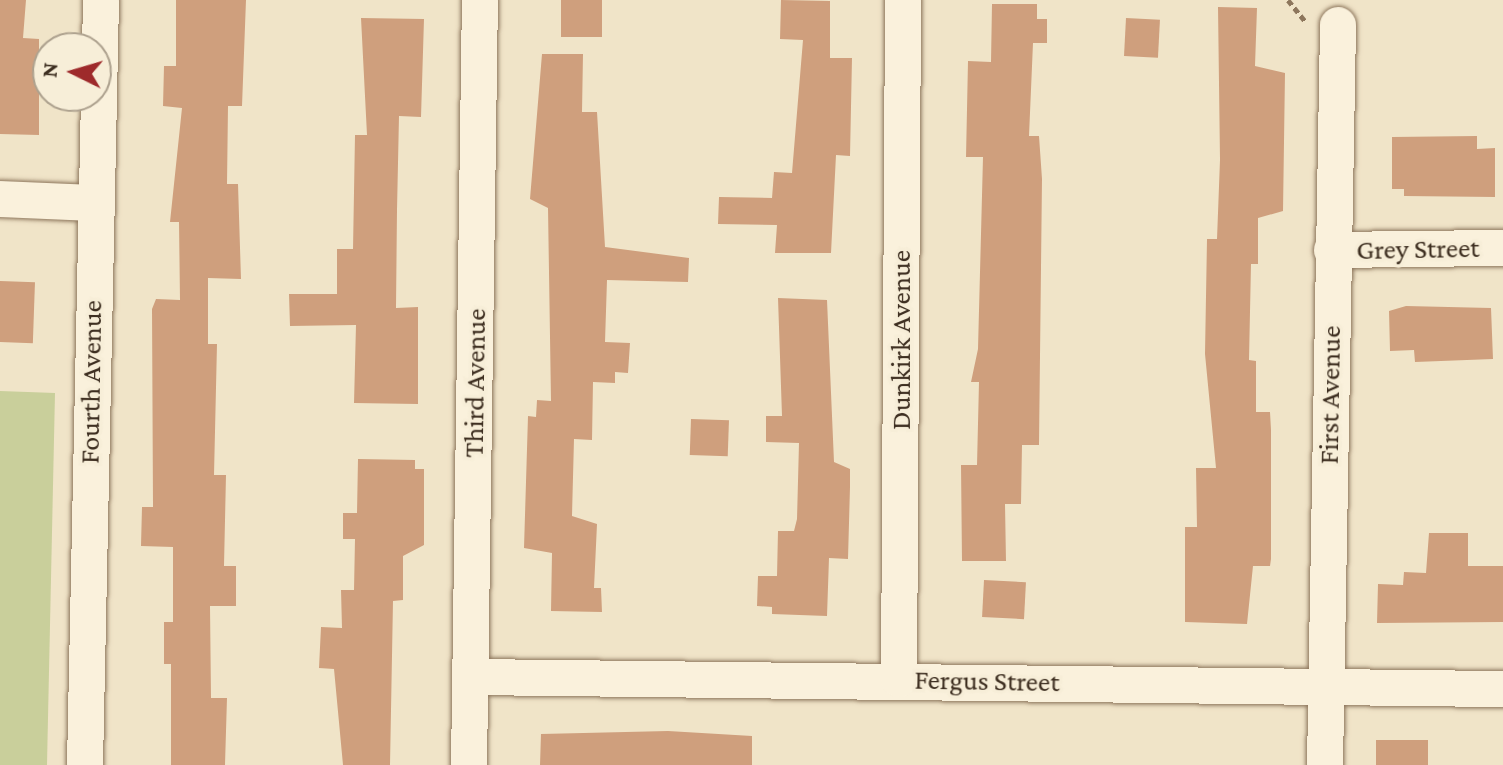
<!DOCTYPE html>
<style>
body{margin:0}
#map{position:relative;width:1503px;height:765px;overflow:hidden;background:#f0e4c8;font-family:"Crimson Pro",serif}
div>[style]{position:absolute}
.green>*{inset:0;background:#c9cf9b}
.building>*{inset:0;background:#cf9f7d;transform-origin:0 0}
.path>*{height:5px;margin-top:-2.5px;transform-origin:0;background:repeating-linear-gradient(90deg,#8d765c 0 6px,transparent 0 10px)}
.roads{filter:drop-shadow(0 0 2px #8d765c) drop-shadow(0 0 2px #8d765c)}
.minor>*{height:36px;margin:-18px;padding:0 18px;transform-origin:18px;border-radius:18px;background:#faf1dc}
span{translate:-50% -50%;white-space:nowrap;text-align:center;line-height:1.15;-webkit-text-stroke:7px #f7eed8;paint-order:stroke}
.street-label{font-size:28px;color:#3d2e20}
.north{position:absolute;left:32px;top:32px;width:80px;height:80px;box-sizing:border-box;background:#f7eed8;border:2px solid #ada18e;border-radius:50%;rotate:275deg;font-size:22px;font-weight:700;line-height:32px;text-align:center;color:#3d2e20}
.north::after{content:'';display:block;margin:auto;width:28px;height:36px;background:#9e2a2b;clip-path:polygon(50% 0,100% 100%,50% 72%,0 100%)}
</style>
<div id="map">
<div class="green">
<i style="clip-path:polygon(0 391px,55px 393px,47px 765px,0 765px)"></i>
</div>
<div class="building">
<i style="clip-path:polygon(0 0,26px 0,23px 38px,39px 39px,39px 135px,0 134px)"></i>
<i style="clip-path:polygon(176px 0,246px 0,242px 106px,228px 106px,227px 184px,238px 184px,241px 279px,208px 278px,208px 344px,217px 344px,214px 475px,226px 475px,224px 566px,236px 566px,236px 606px,210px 606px,211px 698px,227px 698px,225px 765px,171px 765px,171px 664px,164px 664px,164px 622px,173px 622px,173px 547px,141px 546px,142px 507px,153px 507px,152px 309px,156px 299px,180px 300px,179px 222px,170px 222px,182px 108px,163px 106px,164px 66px,176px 66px)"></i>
<i style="left:561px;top:0;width:41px;height:37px"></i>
<i style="clip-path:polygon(781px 0,830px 1px,830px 58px,852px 58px,850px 156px,836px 155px,831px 253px,775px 253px,777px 225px,718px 224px,719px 197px,772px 198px,774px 172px,792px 173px,803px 40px,780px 39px)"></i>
<i style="clip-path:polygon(992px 4px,1037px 4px,1037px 19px,1047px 19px,1047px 43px,1033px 43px,1029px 136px,1039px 136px,1042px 179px,1039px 445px,1022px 445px,1021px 504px,1005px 504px,1006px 561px,962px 561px,961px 465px,977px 465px,979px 382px,971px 382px,978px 349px,983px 157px,966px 157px,968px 61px,991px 62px)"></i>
<i style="clip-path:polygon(1218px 7px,1257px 8px,1255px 66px,1285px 73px,1283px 211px,1258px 218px,1258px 264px,1251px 264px,1249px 360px,1256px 361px,1256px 412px,1270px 412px,1271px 430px,1271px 559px,1270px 566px,1253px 566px,1247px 624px,1185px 622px,1185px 527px,1197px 527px,1196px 468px,1216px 468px,1205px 354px,1207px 239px,1217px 239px,1220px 160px)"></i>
<i style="clip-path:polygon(361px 18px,424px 19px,421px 117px,399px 116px,397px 210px,396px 308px,418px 307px,418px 404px,354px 403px,356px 325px,290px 326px,289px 294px,337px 294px,337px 249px,353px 249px,355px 135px,367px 135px)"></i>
<i style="left:1126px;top:18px;width:34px;height:38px;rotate:3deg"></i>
<i style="clip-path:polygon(542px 54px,583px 54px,582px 112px,597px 112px,605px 247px,689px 258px,688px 282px,607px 280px,605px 342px,630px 343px,628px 373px,615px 372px,615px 383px,593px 382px,592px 440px,574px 439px,572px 516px,597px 524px,594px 588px,601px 588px,602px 612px,551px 611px,552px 553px,524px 548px,528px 416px,536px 417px,537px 400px,551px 401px,548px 208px,530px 199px)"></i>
<i style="clip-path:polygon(1477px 136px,1477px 149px,1495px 148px,1495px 197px,1404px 196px,1404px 189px,1392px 189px,1392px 137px)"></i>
<i style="left:0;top:281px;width:35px;height:61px;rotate:2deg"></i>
<i style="clip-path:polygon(778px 298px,827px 300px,834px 462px,850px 469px,850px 487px,848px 559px,829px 558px,827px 616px,772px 614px,772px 607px,757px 606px,758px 576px,777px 576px,778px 531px,794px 531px,797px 519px,799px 443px,766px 442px,766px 416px,782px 416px)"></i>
<i style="clip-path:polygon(1406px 306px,1491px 308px,1493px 359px,1415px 362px,1414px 350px,1390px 351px,1389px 311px)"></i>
<i style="left:691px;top:419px;width:38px;height:36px;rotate:2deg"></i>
<i style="clip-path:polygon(358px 459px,415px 460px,415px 469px,424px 469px,424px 545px,403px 556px,403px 600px,393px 601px,390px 765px,343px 765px,334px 669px,319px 668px,321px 627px,342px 628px,341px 590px,354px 590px,355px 539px,343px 539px,343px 513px,357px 513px)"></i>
<i style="clip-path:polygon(1429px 533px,1468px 533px,1468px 566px,1503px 566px,1503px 622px,1377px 623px,1378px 584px,1403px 585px,1404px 572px,1426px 573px)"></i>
<i style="left:984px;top:580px;width:42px;height:37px;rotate:3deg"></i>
<i style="clip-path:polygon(668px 731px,752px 736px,752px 765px,540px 765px,541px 734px)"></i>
<i style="left:1376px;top:740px;width:52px;height:25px"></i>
</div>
<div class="path">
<i style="left:1288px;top:0;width:27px;rotate:51deg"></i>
</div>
<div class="roads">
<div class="minor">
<i style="left:0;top:199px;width:93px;rotate:2.5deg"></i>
<i style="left:1332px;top:250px;width:171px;rotate:-0.7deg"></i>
<i style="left:471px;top:677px;width:1032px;rotate:0.67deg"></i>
<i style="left:899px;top:679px;width:679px;rotate:-89.66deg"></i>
<i style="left:85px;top:765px;width:765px;rotate:-88.8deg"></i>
<i style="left:469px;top:765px;width:765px;rotate:-89.18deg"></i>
<i style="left:1325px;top:765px;width:740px;rotate:-88.99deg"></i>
</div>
</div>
<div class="street-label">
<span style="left:1418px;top:249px;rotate:-1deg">Grey Street</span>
<span style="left:901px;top:340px;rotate:-90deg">Dunkirk Avenue</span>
<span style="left:91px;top:382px;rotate:-89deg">Fourth Avenue</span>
<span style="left:475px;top:383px;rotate:-89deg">Third Avenue</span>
<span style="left:1330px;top:395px;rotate:-89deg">First Avenue</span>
<span style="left:987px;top:681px;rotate:1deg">Fergus Street</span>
</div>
<div class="north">N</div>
</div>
